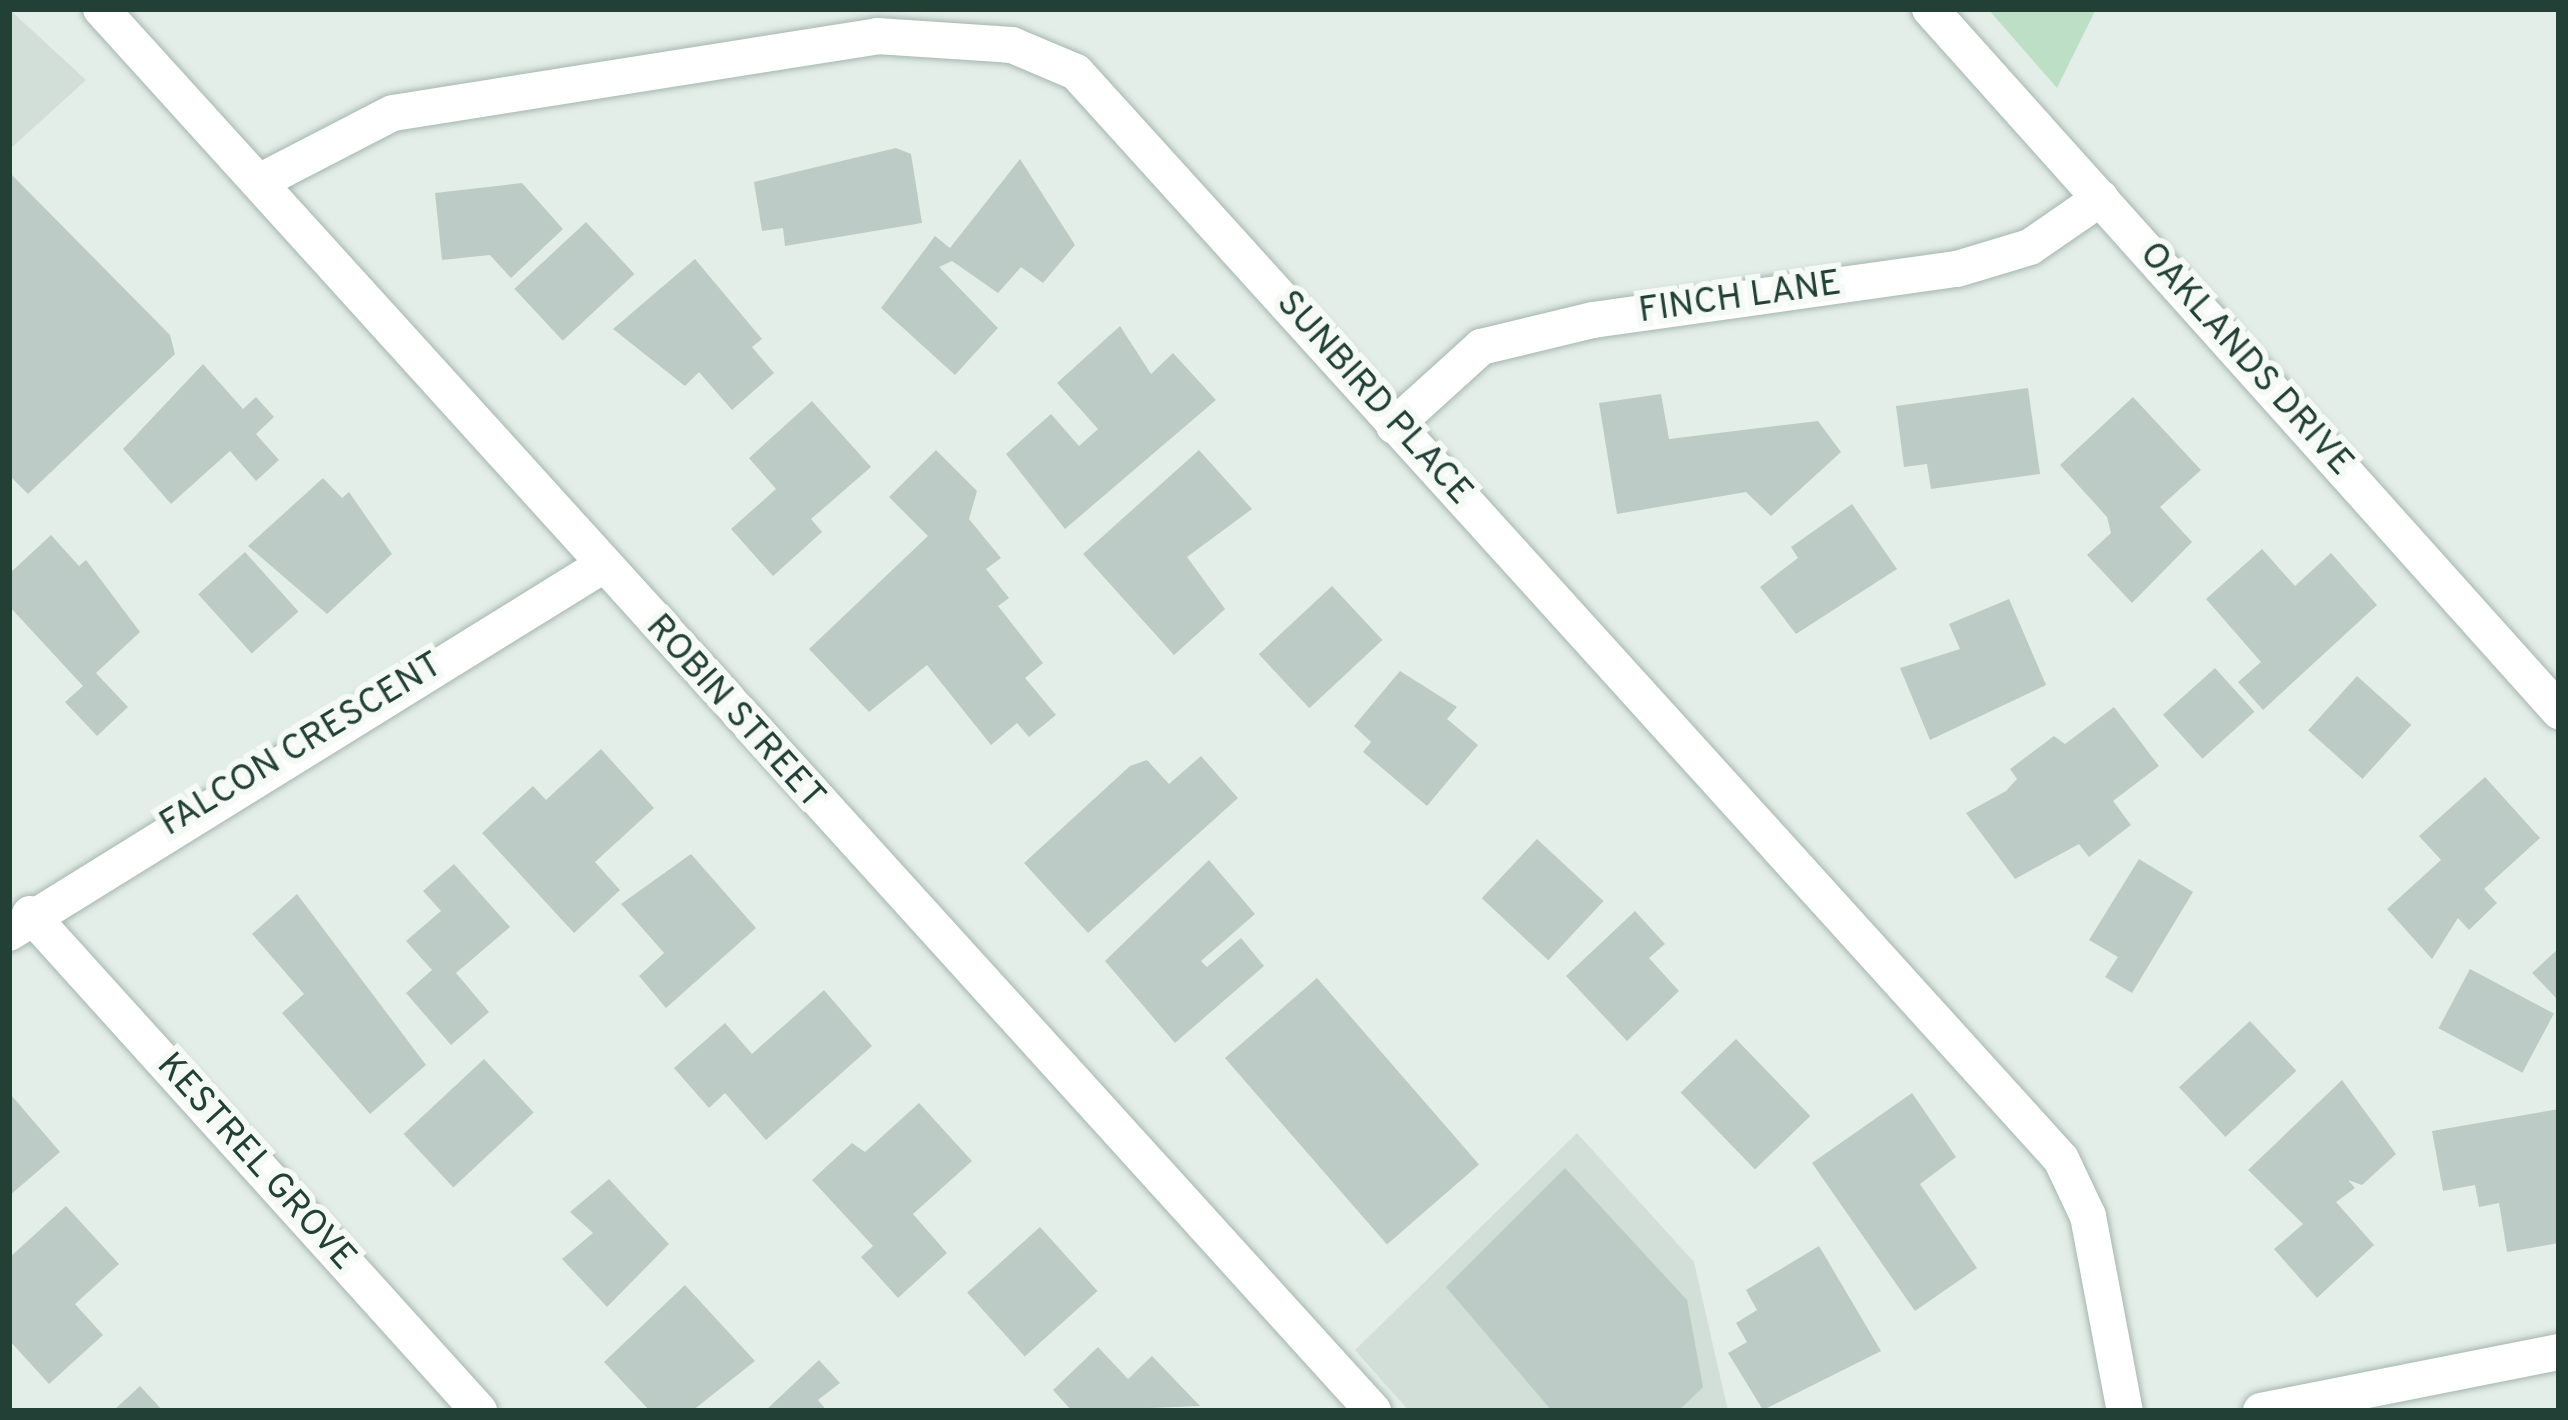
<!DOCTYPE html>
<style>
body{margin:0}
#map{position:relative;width:2568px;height:1420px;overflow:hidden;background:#e4eee9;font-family:Overpass,sans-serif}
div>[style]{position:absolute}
.built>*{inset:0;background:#d2ded8}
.green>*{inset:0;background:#bddfc5}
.building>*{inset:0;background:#bccbc5;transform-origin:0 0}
.roads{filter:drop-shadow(0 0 3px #a6b6b0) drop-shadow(0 0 3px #a6b6b0)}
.minor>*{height:36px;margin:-18px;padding:0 18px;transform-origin:18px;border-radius:18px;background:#fff}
.tertiary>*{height:36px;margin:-18px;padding:0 18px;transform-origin:18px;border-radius:18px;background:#fff}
span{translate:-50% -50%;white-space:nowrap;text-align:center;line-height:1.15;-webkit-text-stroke:12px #f5faf7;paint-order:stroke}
.street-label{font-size:36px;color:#234037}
.frame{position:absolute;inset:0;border:12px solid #234037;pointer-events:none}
</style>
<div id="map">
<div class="built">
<i style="clip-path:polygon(9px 9px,86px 80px,9px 150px)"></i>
<i style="clip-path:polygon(1577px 1133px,1694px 1262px,1728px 1411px,1409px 1411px,1355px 1350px)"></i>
</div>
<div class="green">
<i style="clip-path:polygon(1988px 9px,2096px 9px,2057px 88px)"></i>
</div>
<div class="building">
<i style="clip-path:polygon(896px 148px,911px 154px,922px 223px,785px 246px,783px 228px,762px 231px,754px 182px)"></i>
<i style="clip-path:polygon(1020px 159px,1075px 245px,1043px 283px,1021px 267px,998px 293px,952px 261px,939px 267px,998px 328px,955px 375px,881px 308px,935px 236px,950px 248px)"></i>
<i style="clip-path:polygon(9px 172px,170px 335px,175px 354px,28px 494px,9px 475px)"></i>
<i style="clip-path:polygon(522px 183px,563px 229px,511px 278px,490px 255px,442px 260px,435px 193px)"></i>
<i style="left:586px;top:222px;width:71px;height:98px;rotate:47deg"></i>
<i style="clip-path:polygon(695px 259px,762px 339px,752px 347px,774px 373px,732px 410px,699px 372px,685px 386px,613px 329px)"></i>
<i style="clip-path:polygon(1120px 326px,1151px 374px,1173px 353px,1216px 400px,1065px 529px,1006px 454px,1051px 414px,1079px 446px,1098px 429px,1057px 383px)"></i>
<i style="clip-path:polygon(203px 364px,243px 409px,256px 397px,274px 417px,256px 434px,279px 460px,256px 481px,230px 451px,171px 504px,123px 449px)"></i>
<i style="clip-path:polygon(2028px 388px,2040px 474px,1931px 489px,1927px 464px,1904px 467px,1896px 406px)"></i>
<i style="clip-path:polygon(1661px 394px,1669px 439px,1818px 421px,1841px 452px,1771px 516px,1746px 492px,1617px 514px,1599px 403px)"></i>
<i style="clip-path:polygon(2133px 397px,2201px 470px,2160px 507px,2192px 542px,2132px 603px,2087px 555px,2111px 533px,2107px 517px,2060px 465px)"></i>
<i style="clip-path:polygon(812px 401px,871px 467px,811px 519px,822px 532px,773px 576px,731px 529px,776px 489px,749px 458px)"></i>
<i style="clip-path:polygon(936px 450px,977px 491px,969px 519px,1001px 558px,986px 569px,1009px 598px,998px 606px,1043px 663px,1025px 678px,1056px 715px,1029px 737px,1017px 723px,991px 745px,927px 665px,869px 712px,809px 649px,928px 536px,889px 497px)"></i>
<i style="clip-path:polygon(1199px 450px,1252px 509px,1187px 557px,1225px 609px,1174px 655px,1083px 554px)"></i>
<i style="clip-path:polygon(323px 478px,342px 498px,349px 492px,392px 554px,327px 614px,248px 546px)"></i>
<i style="clip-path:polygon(1852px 504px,1897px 569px,1796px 634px,1760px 587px,1798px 558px,1791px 547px)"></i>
<i style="clip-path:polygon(51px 535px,79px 566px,86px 560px,140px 632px,96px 673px,128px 707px,97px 736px,65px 702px,83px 686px,9px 606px,9px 574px)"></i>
<i style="clip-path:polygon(2262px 549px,2295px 586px,2331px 553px,2377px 605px,2263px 710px,2238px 682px,2261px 662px,2206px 599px)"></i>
<i style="left:245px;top:552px;width:80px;height:63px;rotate:48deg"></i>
<i style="left:1332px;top:586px;width:74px;height:100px;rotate:47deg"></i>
<i style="clip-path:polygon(2009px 599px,2046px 685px,1930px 740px,1900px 668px,1960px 649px,1949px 624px)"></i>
<i style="left:2215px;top:668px;width:59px;height:70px;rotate:48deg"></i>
<i style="clip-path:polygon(1400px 671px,1457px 707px,1447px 719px,1478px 745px,1427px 806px,1363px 752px,1371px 742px,1354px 726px)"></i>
<i style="left:2357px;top:676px;width:73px;height:73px;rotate:42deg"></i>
<i style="clip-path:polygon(2114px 707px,2159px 766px,2113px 801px,2131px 825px,2089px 857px,2079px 844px,2015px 879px,1966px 813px,2006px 791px,2017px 779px,2010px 769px,2054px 736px,2065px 744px)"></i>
<i style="clip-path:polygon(601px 749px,654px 808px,595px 862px,620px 890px,574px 933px,482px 833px,533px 786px,546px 800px)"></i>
<i style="clip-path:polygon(1201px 756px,1238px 798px,1088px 933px,1024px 863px,1130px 766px,1147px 760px,1169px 784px)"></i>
<i style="clip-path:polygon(2485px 777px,2540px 838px,2484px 889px,2497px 903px,2469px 930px,2458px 918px,2432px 959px,2387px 909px,2441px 860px,2419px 836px)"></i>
<i style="left:1537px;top:839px;width:91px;height:81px;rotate:43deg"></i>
<i style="clip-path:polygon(691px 854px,756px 928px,666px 1008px,639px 976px,664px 953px,621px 904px)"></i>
<i style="clip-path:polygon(2139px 859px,2193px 892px,2132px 993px,2105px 977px,2118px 957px,2089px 940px)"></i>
<i style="clip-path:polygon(1209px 860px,1255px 914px,1201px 961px,1207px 967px,1241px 938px,1264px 966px,1175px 1043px,1105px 961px)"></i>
<i style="clip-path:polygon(454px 864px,510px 927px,456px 973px,489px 1012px,451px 1045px,406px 993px,432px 970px,406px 941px,441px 911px,423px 891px)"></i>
<i style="clip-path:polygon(297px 894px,426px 1065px,370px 1114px,282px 1013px,304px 994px,252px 934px)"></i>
<i style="clip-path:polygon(1635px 911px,1665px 944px,1649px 958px,1679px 991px,1627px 1041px,1566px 976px)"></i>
<i style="clip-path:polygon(2559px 948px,2559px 1001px,2532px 973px)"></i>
<i style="left:2470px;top:969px;width:95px;height:67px;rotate:28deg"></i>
<i style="left:1317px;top:978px;width:247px;height:122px;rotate:49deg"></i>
<i style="clip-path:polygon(824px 990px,872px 1046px,766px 1140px,725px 1093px,709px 1108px,674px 1068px,725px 1023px,752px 1054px)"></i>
<i style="left:2250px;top:1021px;width:68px;height:97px;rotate:47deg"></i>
<i style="left:1736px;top:1039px;width:107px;height:77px;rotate:46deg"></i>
<i style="left:484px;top:1059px;width:73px;height:110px;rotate:47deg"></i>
<i style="clip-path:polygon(2342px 1080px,2396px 1154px,2362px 1185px,2348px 1180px,2355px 1188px,2336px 1202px,2374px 1245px,2317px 1298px,2274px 1249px,2303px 1224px,2248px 1170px)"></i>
<i style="clip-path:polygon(1912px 1093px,1956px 1157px,1920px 1184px,1977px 1268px,1915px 1311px,1812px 1163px)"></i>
<i style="clip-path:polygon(12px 1096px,60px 1152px,9px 1196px,9px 1099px)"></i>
<i style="clip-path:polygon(919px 1103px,972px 1161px,913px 1214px,947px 1253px,898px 1298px,861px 1257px,873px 1246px,812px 1180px,852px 1143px,865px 1152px)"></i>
<i style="clip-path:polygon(2559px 1109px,2559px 1243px,2507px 1252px,2499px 1203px,2479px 1207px,2475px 1185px,2443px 1191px,2432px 1131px)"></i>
<i style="clip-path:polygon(1565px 1168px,1687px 1300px,1703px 1387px,1678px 1411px,1552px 1411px,1446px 1287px)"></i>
<i style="clip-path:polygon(609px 1179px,669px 1244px,607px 1307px,562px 1259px,593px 1233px,570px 1212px)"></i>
<i style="clip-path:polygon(66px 1206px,119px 1264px,75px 1304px,103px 1335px,49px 1384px,9px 1340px,9px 1258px)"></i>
<i style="left:1040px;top:1227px;width:86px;height:98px;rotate:48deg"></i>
<i style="clip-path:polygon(1819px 1246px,1881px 1351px,1763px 1410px,1728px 1353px,1747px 1342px,1736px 1323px,1757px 1310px,1746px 1290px)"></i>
<i style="clip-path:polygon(685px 1285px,755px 1361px,692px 1411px,650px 1411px,604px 1362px)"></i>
<i style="clip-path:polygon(1098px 1347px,1128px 1379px,1152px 1356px,1200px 1406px,1072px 1411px,1053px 1390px)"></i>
<i style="clip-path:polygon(819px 1360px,840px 1383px,818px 1400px,827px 1411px,765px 1411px)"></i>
<i style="clip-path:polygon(140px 1386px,163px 1411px,113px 1411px)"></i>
</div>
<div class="roads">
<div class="minor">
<i style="left:101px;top:9px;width:1893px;rotate:47.78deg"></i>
<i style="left:261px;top:181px;width:148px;rotate:-27.3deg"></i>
<i style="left:393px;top:113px;width:490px;rotate:-9deg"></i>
<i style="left:877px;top:36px;width:135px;rotate:3.8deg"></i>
<i style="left:1012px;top:45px;width:69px;rotate:22.9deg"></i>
<i style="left:1076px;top:72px;width:1467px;rotate:47.82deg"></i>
<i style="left:2061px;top:1159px;width:63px;rotate:64.7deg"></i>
<i style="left:2088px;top:1216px;width:198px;rotate:79.3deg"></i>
<i style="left:1394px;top:426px;width:118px;rotate:-42.2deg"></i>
<i style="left:1481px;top:347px;width:115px;rotate:-13.6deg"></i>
<i style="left:1593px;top:320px;width:368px;rotate:-8deg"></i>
<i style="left:1957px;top:269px;width:76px;rotate:-16.8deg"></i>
<i style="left:2030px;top:247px;width:86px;rotate:-34.6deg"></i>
<i style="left:30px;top:914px;width:670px;rotate:47.9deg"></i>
<i style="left:9px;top:933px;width:695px;rotate:-31.77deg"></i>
<i style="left:2261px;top:1411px;width:304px;rotate:-11.2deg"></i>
</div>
<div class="tertiary">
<i style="left:1930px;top:9px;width:943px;rotate:48.14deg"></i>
</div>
</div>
<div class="street-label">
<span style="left:1740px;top:299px;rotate:-8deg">FINCH LANE</span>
<span style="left:2245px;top:360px;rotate:48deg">OAKLANDS DRIVE</span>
<span style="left:1373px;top:399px;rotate:48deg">SUNBIRD PLACE</span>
<span style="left:734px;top:713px;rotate:48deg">ROBIN STREET</span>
<span style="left:302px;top:746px;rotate:-31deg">FALCON CRESCENT</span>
<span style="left:255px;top:1163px;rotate:48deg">KESTREL GROVE</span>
</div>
<div class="frame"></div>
</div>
